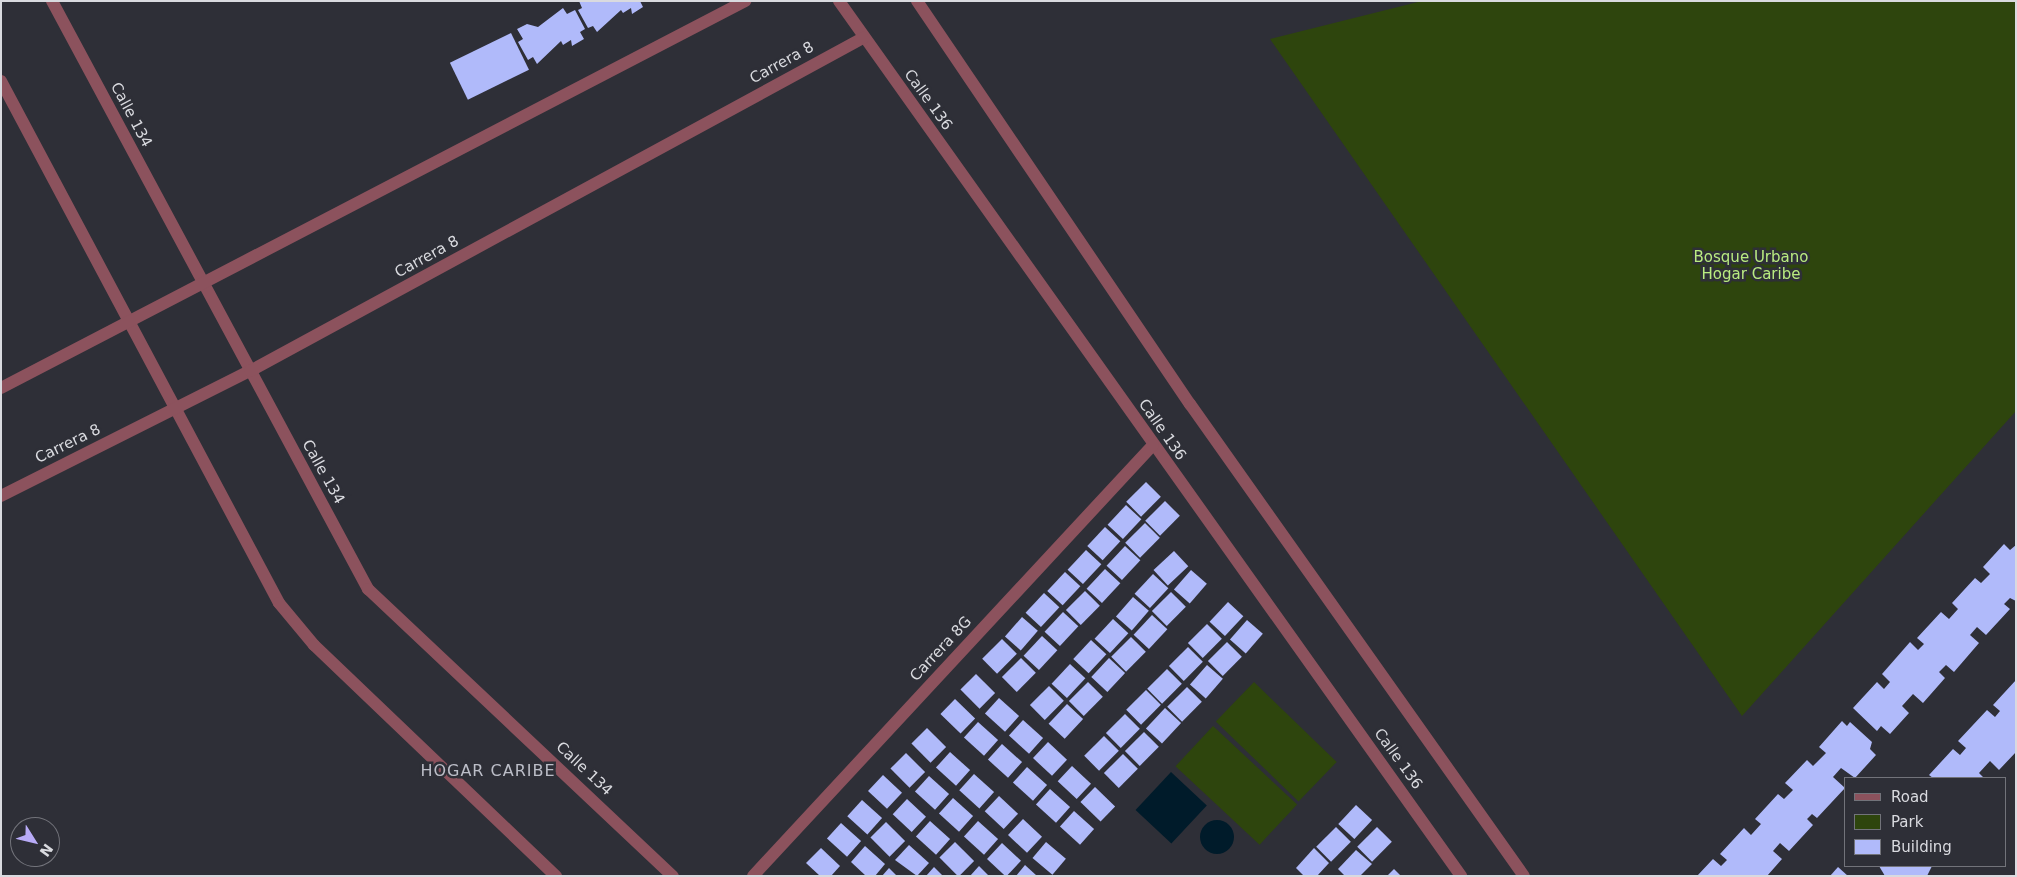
<!DOCTYPE html>
<style>
body{margin:0}
#map{position:relative;width:2017px;height:877px;overflow:hidden;background:#2e2f37;font-family:"DejaVu Sans",sans-serif}
div>[style]{position:absolute}
.green>*{inset:0;background:#2e450d;transform-origin:0 0}
.water>*{inset:0;background:#001b2a;transform-origin:0 0}
.round{border-radius:50%}
.building>*{inset:0;background:#b0bafa;transform-origin:0 0}
.minor>*{height:12px;margin:-6px;padding:0 6px;transform-origin:6px;border-radius:6px;background:#8c525d}
span{translate:-50% -50%;white-space:nowrap;text-align:center;line-height:1.15;-webkit-text-stroke:5px #2e2f37;paint-order:stroke}
.street-label{font-size:15px;color:#d9dadf}
.park-label{font-size:15px;color:#b9eb80}
.neighbourhood-label{font-size:16px;color:#bcbec8;letter-spacing:1px}
.frame{position:absolute;inset:0;border:2px solid #d9dadf;pointer-events:none}
.legend{position:absolute;left:1844px;top:777px;width:162px;height:90px;box-sizing:border-box;background:#2e2f37;border:1px solid #72737a;margin:0;padding:6px 9px;list-style:none;font-size:15px;color:#d9dadf}
.legend li{display:flex;align-items:center;gap:10px;height:25px}
.legend b{width:25px;border:1px solid #72737a}
.north{position:absolute;left:10px;top:817px;width:50px;height:50px;box-sizing:border-box;background:#2e2f37;border:1px solid #72737a;border-radius:50%;rotate:126deg;font-size:14px;font-weight:700;line-height:20px;text-align:center;color:#d9dadf}
.north::after{content:'';display:block;margin:auto;width:18px;height:22px;background:#b8abf7;clip-path:polygon(50% 0,100% 100%,50% 72%,0 100%)}
</style>
<div id="map">
<div class="green">
<i style="clip-path:polygon(1422px 1px,2016px 1px,2016px 411px,1742px 716px,1270px 39px)"></i>
<i style="left:1254px;top:682px;width:115px;height:55px;rotate:44deg"></i>
<i style="left:1213px;top:726px;width:115px;height:55px;rotate:43deg"></i>
</div>
<div class="water">
<i style="left:1171px;top:772px;width:49px;height:52px;rotate:43deg"></i>
<i class="round" style="left:1200px;top:820px;width:34px;height:34px"></i>
</div>
<div class="building">
<i style="clip-path:polygon(579px 1px,640px 1px,643px 7px,632px 14px,631px 8px,623px 13px,621px 10px,597px 32px,593px 26px,588px 28px,578px 10px,582px 8px)"></i>
<i style="clip-path:polygon(563px 8px,567px 14px,575px 10px,585px 29px,580px 32px,584px 39px,572px 46px,571px 40px,563px 45px,561px 41px,537px 64px,533px 57px,528px 60px,518px 42px,523px 39px,517px 29px,527px 24px,538px 27px)"></i>
<i style="left:511px;top:33px;width:41px;height:68px;rotate:64deg"></i>
<i style="left:1146px;top:482px;width:21px;height:28px;rotate:45deg"></i>
<i style="left:1165px;top:501px;width:21px;height:28px;rotate:45deg"></i>
<i style="left:1126px;top:505px;width:21px;height:27px;rotate:43deg"></i>
<i style="left:1145px;top:523px;width:21px;height:28px;rotate:45deg"></i>
<i style="left:1105px;top:527px;width:21px;height:26px;rotate:43deg"></i>
<i style="clip-path:polygon(2004px 544px,2010px 550px,2016px 545px,2016px 601px,2010px 598px,2004px 604px,2010px 609px,1986px 635px,1977px 627px,1970px 635px,1979px 643px,1954px 672px,1946px 665px,1939px 672px,1945px 678px,1923px 703px,1913px 694px,1902px 706px,1909px 713px,1890px 734px,1881px 726px,1877px 731px,1853px 708px,1877px 682px,1884px 689px,1890px 682px,1882px 674px,1910px 642px,1918px 650px,1924px 644px,1917px 638px,1941px 612px,1949px 619px,1958px 609px,1952px 603px,1975px 578px,1981px 583px,1990px 574px,1983px 567px)"></i>
<i style="left:1125px;top:546px;width:21px;height:27px;rotate:43deg"></i>
<i style="left:1086px;top:550px;width:21px;height:27px;rotate:43deg"></i>
<i style="left:1174px;top:551px;width:21px;height:28px;rotate:47deg"></i>
<i style="left:1105px;top:569px;width:21px;height:27px;rotate:43deg"></i>
<i style="left:1191px;top:570px;width:21px;height:26px;rotate:41deg"></i>
<i style="left:1065px;top:572px;width:21px;height:26px;rotate:43deg"></i>
<i style="left:1153px;top:574px;width:21px;height:27px;rotate:43deg"></i>
<i style="left:1085px;top:591px;width:21px;height:27px;rotate:45deg"></i>
<i style="left:1171px;top:592px;width:21px;height:27px;rotate:45deg"></i>
<i style="left:1044px;top:593px;width:21px;height:27px;rotate:43deg"></i>
<i style="left:1133px;top:597px;width:21px;height:26px;rotate:41deg"></i>
<i style="left:1228px;top:602px;width:21px;height:27px;rotate:43deg"></i>
<i style="left:1063px;top:612px;width:21px;height:27px;rotate:43deg"></i>
<i style="left:1152px;top:615px;width:21px;height:27px;rotate:43deg"></i>
<i style="left:1022px;top:617px;width:21px;height:26px;rotate:41deg"></i>
<i style="left:1113px;top:619px;width:21px;height:27px;rotate:43deg"></i>
<i style="left:1247px;top:620px;width:21px;height:26px;rotate:41deg"></i>
<i style="left:1207px;top:624px;width:21px;height:27px;rotate:45deg"></i>
<i style="left:1042px;top:636px;width:21px;height:27px;rotate:43deg"></i>
<i style="left:1131px;top:637px;width:21px;height:28px;rotate:45deg"></i>
<i style="left:1002px;top:639px;width:21px;height:28px;rotate:45deg"></i>
<i style="left:1091px;top:640px;width:21px;height:26px;rotate:43deg"></i>
<i style="left:1227px;top:642px;width:21px;height:27px;rotate:45deg"></i>
<i style="left:1188px;top:647px;width:21px;height:27px;rotate:45deg"></i>
<i style="left:1021px;top:658px;width:21px;height:27px;rotate:45deg"></i>
<i style="left:1109px;top:658px;width:22px;height:26px;rotate:43deg"></i>
<i style="left:1070px;top:664px;width:21px;height:27px;rotate:43deg"></i>
<i style="left:1207px;top:665px;width:21px;height:26px;rotate:41deg"></i>
<i style="left:1167px;top:669px;width:21px;height:28px;rotate:45deg"></i>
<i style="left:976px;top:674px;width:27px;height:22px;rotate:45deg"></i>
<i style="clip-path:polygon(2016px 680px,2016px 752px,1999px 770px,1990px 761px,1979px 773px,1984px 778px,1933px 778px,1929px 775px,1953px 749px,1960px 755px,1966px 748px,1958px 741px,1987px 710px,1995px 717px,2000px 711px,1993px 705px)"></i>
<i style="left:1088px;top:682px;width:21px;height:27px;rotate:45deg"></i>
<i style="left:1049px;top:686px;width:21px;height:27px;rotate:45deg"></i>
<i style="left:1187px;top:687px;width:21px;height:28px;rotate:45deg"></i>
<i style="left:1146px;top:690px;width:21px;height:28px;rotate:45deg"></i>
<i style="left:999px;top:698px;width:27px;height:21px;rotate:42deg"></i>
<i style="left:955px;top:699px;width:28px;height:21px;rotate:44deg"></i>
<i style="left:1067px;top:704px;width:22px;height:27px;rotate:43deg"></i>
<i style="left:1165px;top:708px;width:22px;height:28px;rotate:43deg"></i>
<i style="left:1125px;top:714px;width:21px;height:27px;rotate:45deg"></i>
<i style="left:1023px;top:720px;width:27px;height:21px;rotate:42deg"></i>
<i style="clip-path:polygon(1842px 721px,1847px 726px,1850px 722px,1872px 742px,1870px 749px,1876px 755px,1855px 778px,1841px 768px,1833px 777px,1845px 788px,1817px 818px,1812px 814px,1807px 819px,1813px 825px,1789px 851px,1780px 843px,1773px 851px,1782px 859px,1767px 876px,1697px 876px,1713px 859px,1721px 866px,1727px 860px,1720px 854px,1744px 828px,1751px 835px,1761px 824px,1755px 819px,1778px 794px,1784px 799px,1793px 790px,1785px 783px,1807px 760px,1813px 766px,1826px 753px,1819px 747px)"></i>
<i style="left:978px;top:722px;width:27px;height:21px;rotate:42deg"></i>
<i style="left:927px;top:728px;width:27px;height:22px;rotate:45deg"></i>
<i style="left:1144px;top:732px;width:21px;height:27px;rotate:45deg"></i>
<i style="left:1104px;top:736px;width:21px;height:28px;rotate:45deg"></i>
<i style="left:1048px;top:742px;width:26px;height:22px;rotate:43deg"></i>
<i style="left:1002px;top:744px;width:27px;height:21px;rotate:42deg"></i>
<i style="left:950px;top:752px;width:27px;height:21px;rotate:42deg"></i>
<i style="left:906px;top:753px;width:27px;height:22px;rotate:45deg"></i>
<i style="left:1123px;top:754px;width:21px;height:27px;rotate:45deg"></i>
<i style="left:1072px;top:766px;width:26px;height:21px;rotate:43deg"></i>
<i style="left:1027px;top:767px;width:27px;height:21px;rotate:42deg"></i>
<i style="left:974px;top:774px;width:27px;height:22px;rotate:42deg"></i>
<i style="left:883px;top:775px;width:26px;height:22px;rotate:43deg"></i>
<i style="left:929px;top:776px;width:27px;height:21px;rotate:42deg"></i>
<i style="left:1095px;top:787px;width:28px;height:21px;rotate:44deg"></i>
<i style="left:1050px;top:789px;width:27px;height:21px;rotate:42deg"></i>
<i style="left:999px;top:796px;width:26px;height:21px;rotate:43deg"></i>
<i style="left:953px;top:798px;width:27px;height:21px;rotate:42deg"></i>
<i style="left:907px;top:799px;width:26px;height:21px;rotate:43deg"></i>
<i style="left:862px;top:800px;width:27px;height:22px;rotate:42deg"></i>
<i style="left:1356px;top:805px;width:22px;height:26px;rotate:43deg"></i>
<i style="left:1074px;top:811px;width:27px;height:21px;rotate:42deg"></i>
<i style="left:1023px;top:819px;width:26px;height:22px;rotate:43deg"></i>
<i style="left:930px;top:821px;width:27px;height:21px;rotate:42deg"></i>
<i style="left:978px;top:821px;width:27px;height:21px;rotate:42deg"></i>
<i style="left:886px;top:822px;width:27px;height:22px;rotate:45deg"></i>
<i style="left:841px;top:823px;width:27px;height:21px;rotate:42deg"></i>
<i style="left:1336px;top:827px;width:21px;height:28px;rotate:45deg"></i>
<i style="left:1377px;top:827px;width:21px;height:28px;rotate:45deg"></i>
<i style="left:955px;top:842px;width:27px;height:22px;rotate:45deg"></i>
<i style="left:1046px;top:842px;width:26px;height:21px;rotate:40deg"></i>
<i style="left:1002px;top:843px;width:26px;height:22px;rotate:43deg"></i>
<i style="clip-path:polygon(909px 845px,929px 863px,917px 876px,895px 860px)"></i>
<i style="clip-path:polygon(865px 846px,885px 864px,875px 876px,866px 876px,851px 862px)"></i>
<i style="clip-path:polygon(821px 848px,840px 866px,831px 876px,820px 876px,806px 863px)"></i>
<i style="clip-path:polygon(1314px 848px,1329px 863px,1317px 876px,1304px 876px,1296px 868px)"></i>
<i style="clip-path:polygon(1356px 850px,1372px 864px,1360px 876px,1345px 876px,1338px 869px)"></i>
<i style="clip-path:polygon(1025px 865px,1037px 876px,1016px 876px)"></i>
<i style="clip-path:polygon(979px 866px,989px 876px,970px 876px)"></i>
<i style="clip-path:polygon(1879px 866px,1932px 866px,1927px 876px,1885px 876px)"></i>
<i style="clip-path:polygon(934px 867px,943px 876px,926px 876px)"></i>
<i style="clip-path:polygon(1838px 867px,1848px 876px,1830px 876px)"></i>
<i style="clip-path:polygon(889px 868px,897px 876px,882px 876px)"></i>
<i style="clip-path:polygon(1394px 869px,1401px 876px,1387px 876px)"></i>
</div>
<div class="minor">
<i style="left:52px;top:1px;width:668px;rotate:61.75deg"></i>
<i style="left:368px;top:589px;width:419px;rotate:43.3deg"></i>
<i style="left:839px;top:1px;width:1074px;rotate:54.59deg"></i>
<i style="left:917px;top:1px;width:487px;rotate:55.9deg"></i>
<i style="left:1190px;top:404px;width:578px;rotate:54.72deg"></i>
<i style="left:1px;top:81px;width:591px;rotate:61.96deg"></i>
<i style="left:279px;top:603px;width:55px;rotate:50.2deg"></i>
<i style="left:314px;top:645px;width:335px;rotate:43.7deg"></i>
<i style="left:1px;top:388px;width:839px;rotate:-27.48deg"></i>
<i style="left:1px;top:496px;width:279px;rotate:-26.7deg"></i>
<i style="left:250px;top:371px;width:698px;rotate:-28.51deg"></i>
<i style="left:753px;top:876px;width:588px;rotate:-47.14deg"></i>
</div>
<div class="street-label">
<span style="left:782px;top:63px;rotate:-29deg">Carrera 8</span>
<span style="left:928px;top:100px;rotate:54deg">Calle 136</span>
<span style="left:131px;top:115px;rotate:62deg">Calle 134</span>
<span style="left:427px;top:257px;rotate:-29deg">Carrera 8</span>
<span style="left:1162px;top:430px;rotate:55deg">Calle 136</span>
<span style="left:68px;top:444px;rotate:-26deg">Carrera 8</span>
<span style="left:323px;top:472px;rotate:61deg">Calle 134</span>
<span style="left:941px;top:649px;rotate:-47deg">Carrera 8G</span>
<span style="left:1398px;top:759px;rotate:54deg">Calle 136</span>
<span style="left:584px;top:769px;rotate:43deg">Calle 134</span>
</div>
<div class="park-label">
<span style="left:1751px;top:266px">Bosque Urbano<br>Hogar Caribe</span>
</div>
<div class="neighbourhood-label">
<span style="left:488px;top:771px">HOGAR CARIBE</span>
</div>
<div class="frame"></div>
<ul class="legend">
<li><b style="height:6px;background:#8c525d"></b>Road</li>
<li><b style="height:14px;background:#2e450d"></b>Park</li>
<li><b style="height:14px;background:#b0bafa"></b>Building</li>
</ul>
<div class="north">N</div>
</div>
